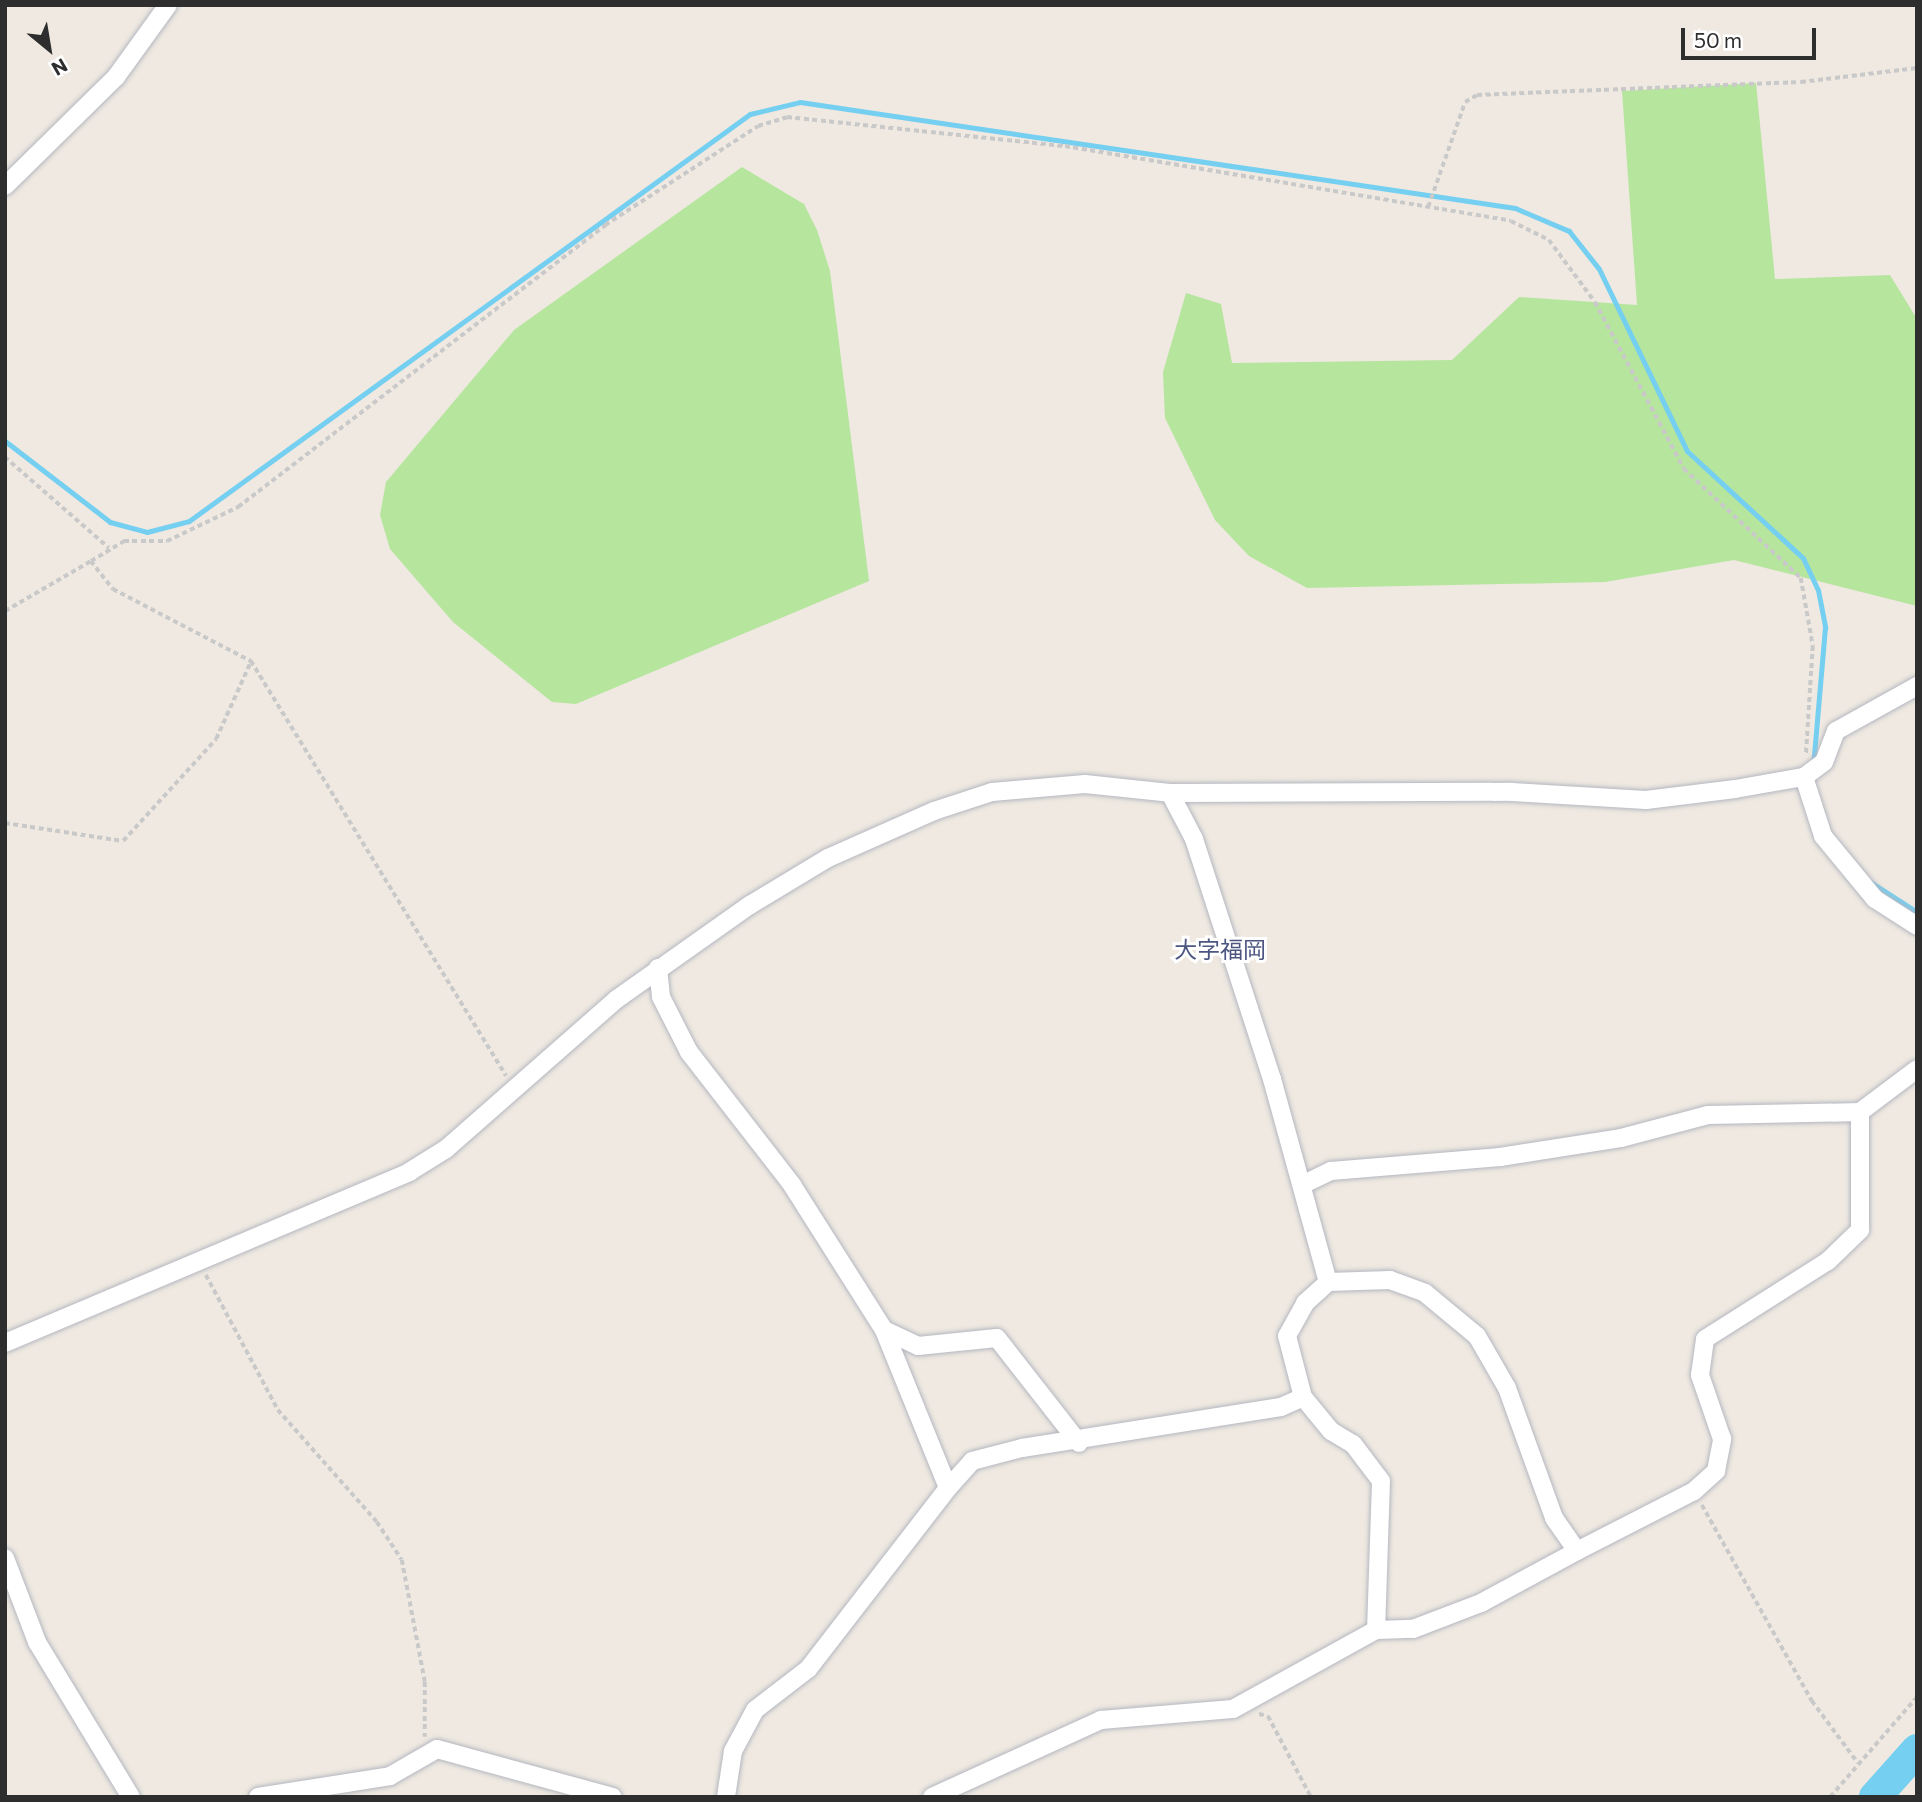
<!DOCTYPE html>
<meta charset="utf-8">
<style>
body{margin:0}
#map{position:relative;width:1922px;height:1802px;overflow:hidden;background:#efe9e1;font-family:Commissioner,"Noto Sans JP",sans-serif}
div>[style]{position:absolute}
.green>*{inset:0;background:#b6e59e}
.stream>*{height:5px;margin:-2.5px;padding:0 2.5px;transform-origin:2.5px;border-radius:2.5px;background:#75cff0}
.river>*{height:32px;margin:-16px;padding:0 16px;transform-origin:16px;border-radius:16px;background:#75cff0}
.path>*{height:3.5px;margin-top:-1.75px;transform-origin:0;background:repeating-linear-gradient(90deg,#c9c9c9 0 5px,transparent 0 8.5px)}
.roads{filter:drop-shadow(0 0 2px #b4b7c1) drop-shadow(0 0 2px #b4b7c1)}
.minor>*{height:18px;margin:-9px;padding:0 9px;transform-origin:9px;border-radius:9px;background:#fff}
span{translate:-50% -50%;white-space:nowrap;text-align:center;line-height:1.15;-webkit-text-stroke:6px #fff;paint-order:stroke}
.quarter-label{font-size:23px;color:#4d5680}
.frame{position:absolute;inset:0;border:7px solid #2e2e2e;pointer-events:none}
.north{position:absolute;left:14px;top:14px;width:70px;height:70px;-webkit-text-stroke:5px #fff;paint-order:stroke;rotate:150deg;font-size:19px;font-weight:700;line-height:28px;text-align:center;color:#2e2e2e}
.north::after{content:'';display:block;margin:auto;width:24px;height:32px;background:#2e2e2e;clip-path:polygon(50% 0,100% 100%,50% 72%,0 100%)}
.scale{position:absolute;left:1681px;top:28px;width:135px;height:32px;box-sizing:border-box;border:4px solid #2e2e2e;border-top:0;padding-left:9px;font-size:21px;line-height:24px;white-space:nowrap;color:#2e2e2e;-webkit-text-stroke:5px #fff;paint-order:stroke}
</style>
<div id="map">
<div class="green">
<i style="clip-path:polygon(1756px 83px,1775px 279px,1890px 275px,1917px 319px,1917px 606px,1734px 560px,1605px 582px,1307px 588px,1249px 556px,1215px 520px,1165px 418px,1163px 372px,1186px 293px,1221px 304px,1232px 363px,1452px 360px,1519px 297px,1637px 305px,1622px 91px)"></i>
<i style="clip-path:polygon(742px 167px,804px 204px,817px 230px,830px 271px,869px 581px,576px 704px,552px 702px,453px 622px,390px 549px,380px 515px,386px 482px,514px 330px)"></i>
</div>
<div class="stream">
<i style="left:5px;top:441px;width:133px;rotate:37.6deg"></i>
<i style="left:110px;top:522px;width:38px;rotate:15deg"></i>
<i style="left:147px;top:532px;width:43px;rotate:-14.7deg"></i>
<i style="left:189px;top:521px;width:693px;rotate:-35.96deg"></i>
<i style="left:750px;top:114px;width:51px;rotate:-13.5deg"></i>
<i style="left:800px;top:102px;width:723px;rotate:8.43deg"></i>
<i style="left:1515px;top:208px;width:59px;rotate:23.1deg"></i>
<i style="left:1569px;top:231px;width:48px;rotate:51.7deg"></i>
<i style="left:1599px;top:269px;width:202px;rotate:64.2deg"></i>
<i style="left:1687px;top:451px;width:158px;rotate:42.7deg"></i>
<i style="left:1803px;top:558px;width:35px;rotate:65deg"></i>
<i style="left:1818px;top:590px;width:38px;rotate:79deg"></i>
<i style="left:1825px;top:627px;width:140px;rotate:94.9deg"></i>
<i style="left:1872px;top:883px;width:54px;rotate:32.8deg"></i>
</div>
<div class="river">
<i style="left:1875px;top:1797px;width:63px;rotate:-48.2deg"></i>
</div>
<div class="path">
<i style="left:1428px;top:207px;width:111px;rotate:-70.6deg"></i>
<i style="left:1465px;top:102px;width:14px;rotate:-30deg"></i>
<i style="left:1477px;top:95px;width:324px;rotate:-2.3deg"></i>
<i style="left:1801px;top:82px;width:117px;rotate:-6.9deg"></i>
<i style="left:5px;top:457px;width:138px;rotate:41.2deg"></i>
<i style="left:91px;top:561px;width:39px;rotate:-31deg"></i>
<i style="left:124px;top:541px;width:43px"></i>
<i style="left:167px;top:541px;width:79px;rotate:-25.6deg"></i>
<i style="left:238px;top:507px;width:463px;rotate:-37.5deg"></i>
<i style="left:605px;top:225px;width:182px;rotate:-32.9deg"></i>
<i style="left:758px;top:126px;width:30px;rotate:-17deg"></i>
<i style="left:787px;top:117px;width:280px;rotate:6deg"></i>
<i style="left:1065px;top:146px;width:452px;rotate:9.5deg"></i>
<i style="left:1511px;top:221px;width:42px;rotate:26.6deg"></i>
<i style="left:1549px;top:240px;width:77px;rotate:53.4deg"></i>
<i style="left:1595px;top:302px;width:189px;rotate:61.9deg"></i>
<i style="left:1684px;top:469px;width:160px;rotate:43deg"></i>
<i style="left:1801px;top:578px;width:69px;rotate:80deg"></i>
<i style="left:1813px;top:646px;width:110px;rotate:93.6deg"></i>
<i style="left:5px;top:611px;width:99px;rotate:-30.2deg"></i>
<i style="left:91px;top:561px;width:36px;rotate:52deg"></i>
<i style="left:113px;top:589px;width:156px;rotate:27.6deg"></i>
<i style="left:251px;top:661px;width:487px;rotate:58.4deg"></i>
<i style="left:5px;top:823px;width:119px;rotate:8.7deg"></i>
<i style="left:123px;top:841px;width:138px;rotate:-47.6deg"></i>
<i style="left:216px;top:739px;width:85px;rotate:-65.8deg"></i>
<i style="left:206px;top:1275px;width:153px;rotate:61.9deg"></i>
<i style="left:278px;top:1410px;width:149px;rotate:48.5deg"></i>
<i style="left:377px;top:1522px;width:45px;rotate:56.7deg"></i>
<i style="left:402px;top:1560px;width:124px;rotate:79.3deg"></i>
<i style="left:425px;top:1682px;width:55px;rotate:90deg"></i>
<i style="left:1702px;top:1505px;width:225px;rotate:60.7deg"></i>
<i style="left:1812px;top:1701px;width:77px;rotate:53.4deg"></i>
<i style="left:1259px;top:1714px;width:9px;rotate:13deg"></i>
<i style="left:1268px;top:1716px;width:92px;rotate:62deg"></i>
<i style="left:1830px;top:1797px;width:133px;rotate:-49deg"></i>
</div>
<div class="roads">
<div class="minor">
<i style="left:5px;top:186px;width:156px;rotate:-44.5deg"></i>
<i style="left:116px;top:77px;width:89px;rotate:-54.2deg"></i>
<i style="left:1804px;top:777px;width:62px;rotate:72.1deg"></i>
<i style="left:1823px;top:836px;width:82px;rotate:50.5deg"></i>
<i style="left:1875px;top:899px;width:50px;rotate:32.7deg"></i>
<i style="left:1170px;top:793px;width:52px;rotate:62.4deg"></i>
<i style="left:1194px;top:839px;width:252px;rotate:72deg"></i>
<i style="left:1272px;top:1079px;width:211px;rotate:74.6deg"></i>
<i style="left:658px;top:968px;width:29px;rotate:84deg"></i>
<i style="left:661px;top:997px;width:62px;rotate:63deg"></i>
<i style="left:689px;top:1052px;width:168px;rotate:52.2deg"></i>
<i style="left:792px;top:1185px;width:172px;rotate:57.6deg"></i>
<i style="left:884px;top:1330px;width:170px;rotate:67.9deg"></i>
<i style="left:948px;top:1488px;width:229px;rotate:127.7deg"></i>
<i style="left:808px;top:1669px;width:67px;rotate:142.3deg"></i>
<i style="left:755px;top:1710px;width:47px;rotate:118.2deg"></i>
<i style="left:733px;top:1751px;width:47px;rotate:98.7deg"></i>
<i style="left:1304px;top:1184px;width:30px;rotate:-26deg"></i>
<i style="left:1331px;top:1171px;width:170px;rotate:-4.7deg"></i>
<i style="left:1500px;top:1157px;width:122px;rotate:-8.9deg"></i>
<i style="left:1621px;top:1138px;width:90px;rotate:-14.8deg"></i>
<i style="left:1708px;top:1115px;width:152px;rotate:-1.1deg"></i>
<i style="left:1860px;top:1112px;width:71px;rotate:-37deg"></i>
<i style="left:884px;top:1330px;width:38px;rotate:25deg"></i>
<i style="left:918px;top:1346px;width:79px;rotate:-5.8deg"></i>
<i style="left:997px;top:1338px;width:133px;rotate:52deg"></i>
<i style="left:5px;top:1343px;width:439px;rotate:-22.9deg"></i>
<i style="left:409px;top:1172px;width:44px;rotate:-31.9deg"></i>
<i style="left:446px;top:1149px;width:227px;rotate:-41.3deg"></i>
<i style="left:617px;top:999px;width:163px;rotate:-35.3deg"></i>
<i style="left:750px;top:905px;width:91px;rotate:-31.1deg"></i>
<i style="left:828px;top:858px;width:116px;rotate:-23.9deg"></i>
<i style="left:934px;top:811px;width:61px;rotate:-18.1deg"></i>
<i style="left:992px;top:792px;width:93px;rotate:-4.9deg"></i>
<i style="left:1085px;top:784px;width:85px;rotate:6deg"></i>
<i style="left:1170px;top:793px;width:342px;rotate:-0.2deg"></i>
<i style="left:1512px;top:792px;width:134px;rotate:3.4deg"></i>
<i style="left:1646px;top:800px;width:90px;rotate:-7deg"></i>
<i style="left:1735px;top:789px;width:70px;rotate:-9.9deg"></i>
<i style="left:1804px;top:777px;width:25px;rotate:-37deg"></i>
<i style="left:1824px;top:762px;width:33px;rotate:-69deg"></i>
<i style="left:1836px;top:731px;width:93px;rotate:-29.1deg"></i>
<i style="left:1303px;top:1397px;width:44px;rotate:50.5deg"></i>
<i style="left:1331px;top:1431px;width:26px;rotate:31deg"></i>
<i style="left:1353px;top:1444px;width:46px;rotate:52.9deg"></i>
<i style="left:1381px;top:1481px;width:149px;rotate:91.9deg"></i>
<i style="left:948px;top:1488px;width:36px;rotate:-48deg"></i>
<i style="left:972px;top:1461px;width:52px;rotate:-14.6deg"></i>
<i style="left:1022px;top:1448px;width:262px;rotate:-9deg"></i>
<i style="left:1281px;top:1407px;width:24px;rotate:-24deg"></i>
<i style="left:1303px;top:1397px;width:63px;rotate:-104.7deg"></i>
<i style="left:1287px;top:1336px;width:38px;rotate:-61deg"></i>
<i style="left:1305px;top:1303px;width:31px;rotate:-42deg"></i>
<i style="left:1328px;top:1282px;width:62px;rotate:-1.8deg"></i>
<i style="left:1390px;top:1280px;width:37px;rotate:20deg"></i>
<i style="left:1425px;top:1293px;width:67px;rotate:39.6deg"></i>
<i style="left:1477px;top:1336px;width:60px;rotate:60deg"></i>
<i style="left:1507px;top:1388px;width:138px;rotate:70.1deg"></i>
<i style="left:1554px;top:1518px;width:40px;rotate:55.1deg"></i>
<i style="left:1577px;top:1551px;width:131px;rotate:-27.1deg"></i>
<i style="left:1694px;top:1491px;width:30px;rotate:-42deg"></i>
<i style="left:1716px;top:1471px;width:33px;rotate:-79deg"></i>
<i style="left:1722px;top:1439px;width:68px;rotate:-109deg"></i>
<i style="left:1700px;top:1375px;width:36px;rotate:-82deg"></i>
<i style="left:1705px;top:1339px;width:146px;rotate:-32.4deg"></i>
<i style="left:1828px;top:1261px;width:45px;rotate:-44.1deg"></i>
<i style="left:1860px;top:1230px;width:118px;rotate:-90deg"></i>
<i style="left:5px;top:1558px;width:90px;rotate:69.1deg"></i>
<i style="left:37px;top:1642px;width:181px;rotate:58.8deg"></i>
<i style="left:258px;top:1797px;width:134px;rotate:-9deg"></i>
<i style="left:390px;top:1776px;width:54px;rotate:-29.9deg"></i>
<i style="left:437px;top:1749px;width:182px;rotate:15.3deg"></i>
<i style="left:932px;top:1797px;width:186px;rotate:-24.5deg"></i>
<i style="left:1101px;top:1720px;width:132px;rotate:-4.8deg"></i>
<i style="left:1233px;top:1709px;width:163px;rotate:-28.9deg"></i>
<i style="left:1376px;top:1630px;width:37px;rotate:-2deg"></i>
<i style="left:1413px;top:1629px;width:73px;rotate:-20.9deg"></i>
<i style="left:1481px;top:1603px;width:109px;rotate:-28.4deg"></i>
</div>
</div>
<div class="quarter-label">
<span style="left:1220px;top:949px">大字福岡</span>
</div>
<div class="frame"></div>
<div class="north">N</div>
<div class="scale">50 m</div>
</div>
